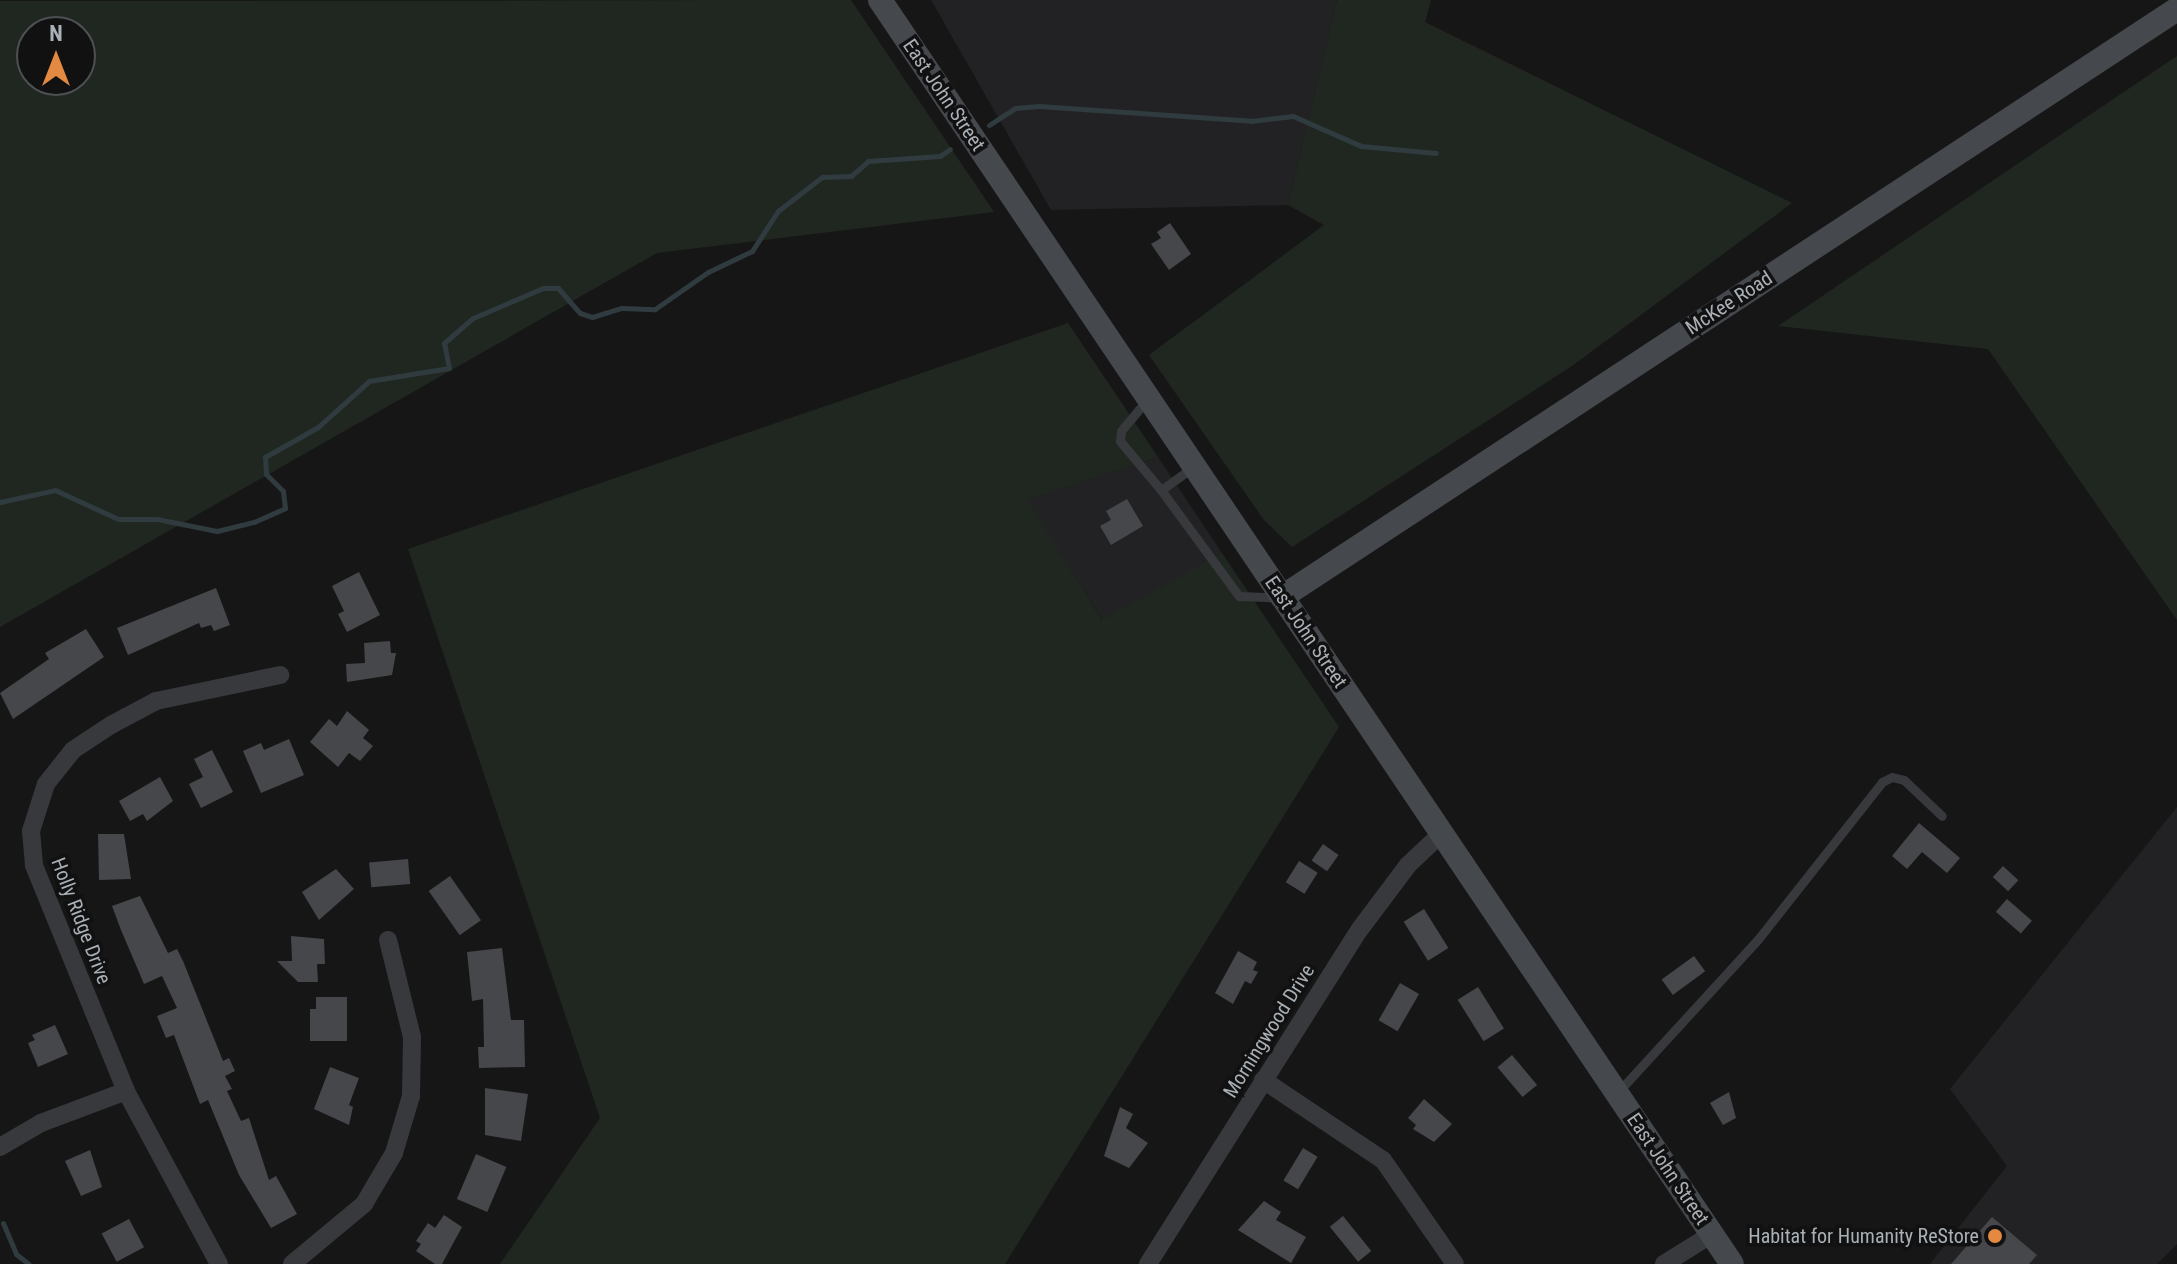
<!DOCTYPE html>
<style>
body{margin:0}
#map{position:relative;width:2177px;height:1264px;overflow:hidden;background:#161617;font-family:"Roboto Condensed",sans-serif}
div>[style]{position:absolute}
.built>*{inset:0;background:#222224}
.green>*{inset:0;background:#202720}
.stream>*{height:5px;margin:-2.5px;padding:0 2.5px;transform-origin:2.5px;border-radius:2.5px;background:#303b3f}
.building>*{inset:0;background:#45474a;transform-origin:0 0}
.lane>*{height:9px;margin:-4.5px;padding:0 4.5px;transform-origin:4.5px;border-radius:4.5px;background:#37393c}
.street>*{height:18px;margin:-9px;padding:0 9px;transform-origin:9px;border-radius:9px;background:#37393c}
.secondary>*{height:24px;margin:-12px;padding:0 12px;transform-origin:12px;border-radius:12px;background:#45484c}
.dots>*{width:22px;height:22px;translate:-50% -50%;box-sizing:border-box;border:4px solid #111112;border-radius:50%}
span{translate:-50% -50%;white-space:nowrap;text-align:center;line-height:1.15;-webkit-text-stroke:7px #111112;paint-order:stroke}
.street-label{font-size:20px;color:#a9b0b6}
.poi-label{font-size:20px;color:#a9b0b6}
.right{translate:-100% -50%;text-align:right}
.north{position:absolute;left:16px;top:16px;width:80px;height:80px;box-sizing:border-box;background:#111112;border:2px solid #4e5154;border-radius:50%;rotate:0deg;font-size:22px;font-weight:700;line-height:32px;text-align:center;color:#a9b0b6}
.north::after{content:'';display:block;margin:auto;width:28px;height:36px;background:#e38942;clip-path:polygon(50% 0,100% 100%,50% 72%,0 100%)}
</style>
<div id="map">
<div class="built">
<i style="clip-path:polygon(931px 0,1337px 0,1288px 205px,1051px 210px)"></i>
<i style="clip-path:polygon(1158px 457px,1222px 553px,1103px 621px,1027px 500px)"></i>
<i style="clip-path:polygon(2177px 807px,2177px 1244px,2157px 1264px,1930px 1264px,2007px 1166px,1950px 1089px)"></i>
</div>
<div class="green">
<i style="clip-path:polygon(evenodd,851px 0,994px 212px,657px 253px,0 627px,0 1px,851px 0,32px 32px,80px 32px,80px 80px,32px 80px,32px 32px)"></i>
<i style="clip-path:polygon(1337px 0,1431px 0,1425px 22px,1792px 203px,1572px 366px,1292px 547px,1264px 520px,1149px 355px,1324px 225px,1288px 205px)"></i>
<i style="clip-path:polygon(2177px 56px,2177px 620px,1988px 349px,1778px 326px)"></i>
<i style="clip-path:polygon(1068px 323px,1158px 457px,1028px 500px,1102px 620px,1222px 553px,1339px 727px,1005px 1264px,500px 1264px,600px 1118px,408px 549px)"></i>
</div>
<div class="stream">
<i style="left:989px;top:125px;width:31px;rotate:-33deg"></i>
<i style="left:1015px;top:108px;width:24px;rotate:-5deg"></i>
<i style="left:1039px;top:106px;width:213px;rotate:4deg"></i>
<i style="left:1251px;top:121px;width:42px;rotate:-6.8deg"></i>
<i style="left:1293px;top:116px;width:74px;rotate:23.8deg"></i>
<i style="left:1361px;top:146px;width:75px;rotate:5.3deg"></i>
<i style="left:0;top:502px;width:56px;rotate:-12.3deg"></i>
<i style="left:55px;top:490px;width:69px;rotate:24.7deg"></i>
<i style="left:118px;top:519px;width:39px"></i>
<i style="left:157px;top:519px;width:61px;rotate:11.3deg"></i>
<i style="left:217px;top:531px;width:38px;rotate:-14deg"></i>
<i style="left:254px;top:522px;width:34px;rotate:-24deg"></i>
<i style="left:285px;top:508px;width:17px;rotate:-97deg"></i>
<i style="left:283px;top:491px;width:24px;rotate:-135deg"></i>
<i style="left:266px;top:474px;width:17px;rotate:-93deg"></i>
<i style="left:265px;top:457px;width:61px;rotate:-29.5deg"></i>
<i style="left:318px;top:427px;width:69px;rotate:-42deg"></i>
<i style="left:369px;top:381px;width:81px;rotate:-9.2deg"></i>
<i style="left:449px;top:368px;width:25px;rotate:-101deg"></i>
<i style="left:444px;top:343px;width:38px;rotate:-41deg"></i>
<i style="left:473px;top:318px;width:76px;rotate:-23.2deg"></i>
<i style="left:543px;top:288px;width:15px"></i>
<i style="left:558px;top:288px;width:33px;rotate:49deg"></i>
<i style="left:580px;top:313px;width:13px;rotate:18deg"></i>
<i style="left:592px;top:317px;width:31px;rotate:-17deg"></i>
<i style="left:622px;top:308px;width:33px;rotate:2deg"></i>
<i style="left:655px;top:309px;width:65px;rotate:-34.9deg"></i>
<i style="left:708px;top:272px;width:49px;rotate:-25.5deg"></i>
<i style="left:752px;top:251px;width:48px;rotate:-57deg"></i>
<i style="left:778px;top:211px;width:56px;rotate:-37.7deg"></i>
<i style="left:822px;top:177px;width:29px;rotate:-2deg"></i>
<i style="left:851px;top:176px;width:23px;rotate:-41deg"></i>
<i style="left:868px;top:161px;width:72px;rotate:-4deg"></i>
<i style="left:940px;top:156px;width:12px;rotate:-35deg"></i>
<i style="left:3px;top:1223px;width:34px;rotate:67deg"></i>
<i style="left:16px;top:1254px;width:16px;rotate:38deg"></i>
</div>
<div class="building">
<i style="clip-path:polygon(1170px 223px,1191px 254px,1169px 270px,1151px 244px,1161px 238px,1157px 232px)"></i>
<i style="clip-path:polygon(1127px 499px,1143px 526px,1111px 545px,1100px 526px,1111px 520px,1106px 511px)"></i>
<i style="clip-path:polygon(359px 572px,380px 615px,347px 632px,338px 614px,344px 611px,332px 586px)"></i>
<i style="clip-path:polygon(216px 588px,230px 625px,214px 631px,211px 625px,201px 628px,199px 623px,128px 655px,117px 628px)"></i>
<i style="clip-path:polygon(86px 629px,104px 657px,13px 719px,0 693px,49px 659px,45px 653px)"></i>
<i style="clip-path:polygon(390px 641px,391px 653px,396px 653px,392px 675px,347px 682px,346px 664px,365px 663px,364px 643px)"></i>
<i style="clip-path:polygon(347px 711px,369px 730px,363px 738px,373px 746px,360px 761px,349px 753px,338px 767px,310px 742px,329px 719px,337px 726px)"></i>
<i style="clip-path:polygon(289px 739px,304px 775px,261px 793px,243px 751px,261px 743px,264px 750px)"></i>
<i style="clip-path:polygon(212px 750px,233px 792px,201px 808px,189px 784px,203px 777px,194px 759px)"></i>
<i style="clip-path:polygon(160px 777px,173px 801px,147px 821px,143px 814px,130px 821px,119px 801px)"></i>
<i style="clip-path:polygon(1919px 823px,1960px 858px,1947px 873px,1922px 852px,1907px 869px,1892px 856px)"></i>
<i style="clip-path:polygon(98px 834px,124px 834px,131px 879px,99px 880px)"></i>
<i style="left:1323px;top:844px;width:19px;height:20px;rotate:35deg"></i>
<i style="left:408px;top:859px;width:25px;height:39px;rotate:85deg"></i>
<i style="left:1299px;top:861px;width:22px;height:25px;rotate:32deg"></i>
<i style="left:2003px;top:866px;width:21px;height:15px;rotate:43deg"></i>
<i style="clip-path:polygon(336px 869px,354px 889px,319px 920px,302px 892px)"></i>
<i style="left:450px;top:876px;width:54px;height:26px;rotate:55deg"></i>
<i style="clip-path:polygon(140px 896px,168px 953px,177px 949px,183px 961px,223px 1061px,229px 1058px,235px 1071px,225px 1076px,232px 1089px,227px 1091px,241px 1121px,249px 1118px,269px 1180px,276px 1176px,297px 1214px,271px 1228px,239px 1175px,208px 1100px,200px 1104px,174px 1035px,166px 1038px,157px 1016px,177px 1008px,162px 976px,144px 984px,121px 930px,112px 906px)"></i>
<i style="left:2007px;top:899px;width:33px;height:17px;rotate:41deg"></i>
<i style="left:1424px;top:909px;width:46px;height:24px;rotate:58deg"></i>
<i style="clip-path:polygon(291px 936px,324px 939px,325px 964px,317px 964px,318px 982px,298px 982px,277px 961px,292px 961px)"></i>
<i style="clip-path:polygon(502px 948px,511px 1020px,524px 1020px,525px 1067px,479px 1068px,478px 1047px,484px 1047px,483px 999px,472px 1001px,467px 952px)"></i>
<i style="clip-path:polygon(1238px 951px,1257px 962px,1253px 970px,1258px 972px,1251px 984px,1245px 981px,1233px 1004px,1215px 993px)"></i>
<i style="left:1694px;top:956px;width:19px;height:40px;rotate:54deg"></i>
<i style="left:1400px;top:983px;width:22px;height:43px;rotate:30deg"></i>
<i style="left:1478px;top:987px;width:49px;height:24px;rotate:58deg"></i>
<i style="clip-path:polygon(316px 997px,347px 997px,347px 1041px,310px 1041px,310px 1009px,316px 1009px)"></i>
<i style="clip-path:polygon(55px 1025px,68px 1054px,38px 1067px,28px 1043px,35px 1040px,32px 1035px)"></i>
<i style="left:1512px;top:1055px;width:39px;height:19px;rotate:50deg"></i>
<i style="clip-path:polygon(330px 1067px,359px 1078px,349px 1105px,353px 1107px,349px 1125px,314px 1109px)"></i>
<i style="clip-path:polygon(485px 1088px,528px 1094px,521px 1141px,485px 1135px)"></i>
<i style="clip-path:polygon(1729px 1092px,1736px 1118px,1723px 1125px,1710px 1103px)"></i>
<i style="clip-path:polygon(1424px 1099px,1452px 1124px,1434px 1142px,1413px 1129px,1416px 1125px,1408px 1118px)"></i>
<i style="clip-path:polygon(1120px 1107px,1133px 1114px,1126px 1128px,1148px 1143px,1129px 1168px,1104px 1156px)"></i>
<i style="left:1303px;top:1148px;width:17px;height:38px;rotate:31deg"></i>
<i style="clip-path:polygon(90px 1150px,102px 1187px,81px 1196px,65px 1161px)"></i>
<i style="left:476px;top:1154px;width:33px;height:49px;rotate:23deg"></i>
<i style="clip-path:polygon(1264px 1201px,1281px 1212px,1276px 1220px,1306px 1237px,1291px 1263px,1238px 1230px)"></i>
<i style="clip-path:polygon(444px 1215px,462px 1227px,442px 1264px,435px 1264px,416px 1251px,421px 1244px,416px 1241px,428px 1223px,435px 1228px)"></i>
<i style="left:1343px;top:1216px;width:45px;height:17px;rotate:51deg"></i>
<i style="clip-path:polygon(1992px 1217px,2037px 1255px,2029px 1264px,1951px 1264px)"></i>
<i style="left:129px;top:1219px;width:32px;height:31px;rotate:62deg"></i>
</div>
<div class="lane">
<i style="left:1146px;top:401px;width:39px;rotate:130deg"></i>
<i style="left:1121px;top:431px;width:10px;rotate:96deg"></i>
<i style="left:1120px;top:441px;width:64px;rotate:50.1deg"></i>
<i style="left:1193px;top:467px;width:39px;rotate:144deg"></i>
<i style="left:1161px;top:490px;width:132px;rotate:53.7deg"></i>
<i style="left:1239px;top:596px;width:37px;rotate:2deg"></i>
<i style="left:1619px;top:1091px;width:207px;rotate:-47.5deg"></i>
<i style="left:1759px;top:938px;width:199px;rotate:-51.7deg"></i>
<i style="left:1882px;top:782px;width:11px;rotate:-27deg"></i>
<i style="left:1892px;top:777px;width:12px;rotate:14deg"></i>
<i style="left:1904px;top:780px;width:52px;rotate:43.5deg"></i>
</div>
<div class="street">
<i style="left:1263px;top:1080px;width:144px;rotate:33.7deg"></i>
<i style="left:1383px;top:1160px;width:126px;rotate:55.3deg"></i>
<i style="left:0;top:1147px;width:48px;rotate:-30.3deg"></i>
<i style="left:41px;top:1123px;width:91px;rotate:-20.6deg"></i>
<i style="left:219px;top:1264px;width:196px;rotate:-118.3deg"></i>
<i style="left:126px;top:1091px;width:244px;rotate:-112.2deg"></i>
<i style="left:34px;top:865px;width:34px;rotate:-95deg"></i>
<i style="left:31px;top:831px;width:49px;rotate:-72.3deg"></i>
<i style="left:46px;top:784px;width:43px;rotate:-51.5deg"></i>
<i style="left:73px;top:750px;width:45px;rotate:-33.3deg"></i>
<i style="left:111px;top:725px;width:51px;rotate:-28.1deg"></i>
<i style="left:156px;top:701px;width:127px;rotate:-11.8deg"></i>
<i style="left:292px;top:1264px;width:94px;rotate:-39.8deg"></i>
<i style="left:364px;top:1204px;width:59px;rotate:-59.5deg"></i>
<i style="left:394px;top:1153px;width:59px;rotate:-73.4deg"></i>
<i style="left:411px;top:1096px;width:59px;rotate:-89deg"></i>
<i style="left:412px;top:1037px;width:100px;rotate:-103.9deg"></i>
<i style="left:1148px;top:1264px;width:396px;rotate:-57.7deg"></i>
<i style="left:1360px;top:929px;width:80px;rotate:-53.1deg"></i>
<i style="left:1408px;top:865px;width:47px;rotate:-43.3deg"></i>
<i style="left:1664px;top:1264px;width:57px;rotate:-32deg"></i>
</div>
<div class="secondary">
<i style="left:880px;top:0;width:1524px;rotate:56.02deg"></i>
<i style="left:1282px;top:597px;width:1071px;rotate:-33.3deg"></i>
</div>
<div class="dots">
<i style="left:1995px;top:1236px;background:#e38942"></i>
</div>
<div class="street-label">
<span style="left:944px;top:95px;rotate:56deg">East John Street</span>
<span style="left:1729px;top:303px;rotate:-33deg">McKee Road</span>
<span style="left:1306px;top:632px;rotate:56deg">East John Street</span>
<span style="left:81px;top:921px;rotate:69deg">Holly Ridge Drive</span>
<span style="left:1269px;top:1031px;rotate:-58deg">Morningwood Drive</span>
<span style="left:1668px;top:1169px;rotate:56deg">East John Street</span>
</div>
<div class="poi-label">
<span class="right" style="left:1979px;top:1236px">Habitat for Humanity ReStore</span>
</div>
<div class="north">N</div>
</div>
